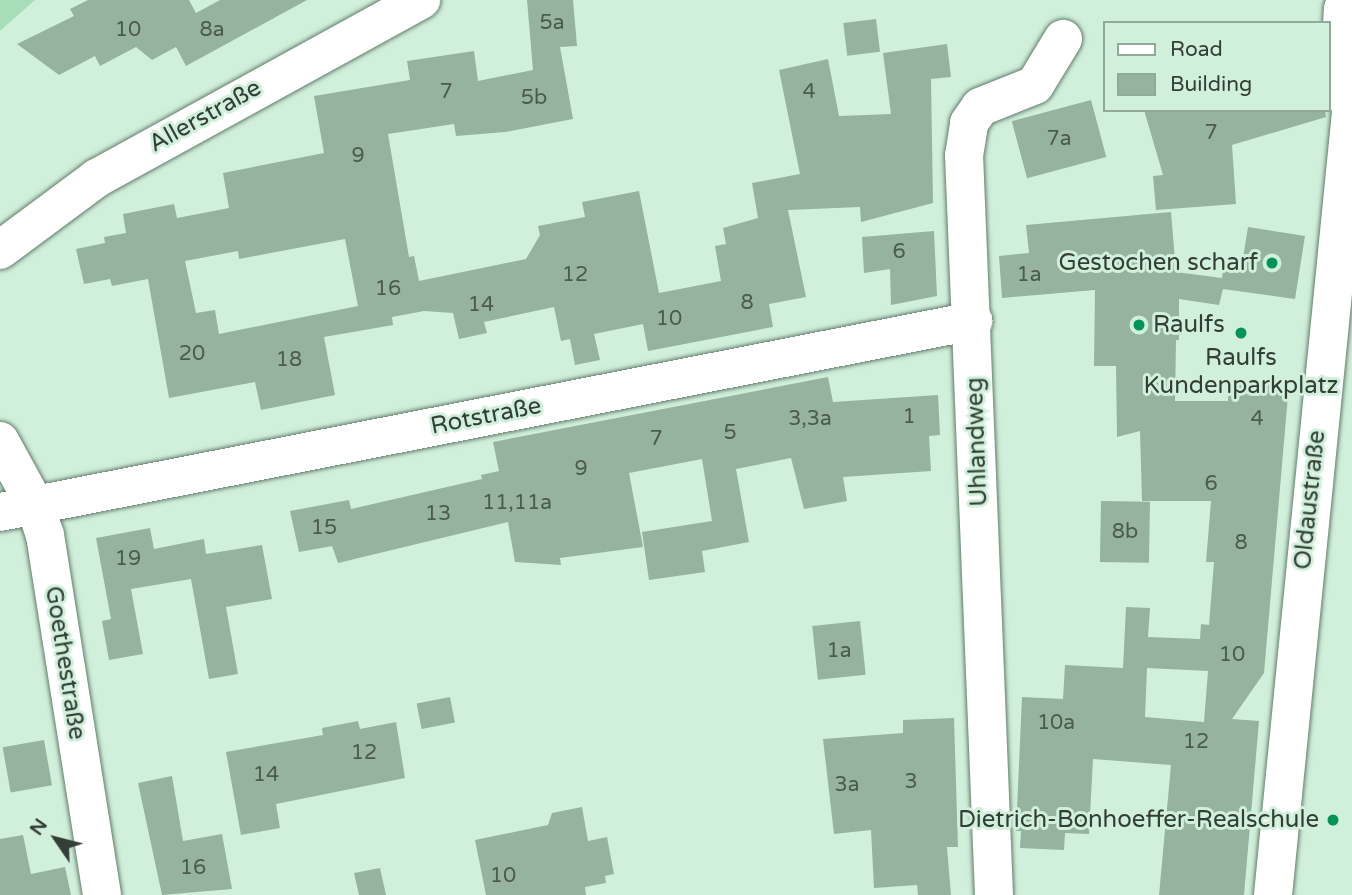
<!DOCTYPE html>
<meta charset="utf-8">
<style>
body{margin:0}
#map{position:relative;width:1352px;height:895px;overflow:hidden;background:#d1f0db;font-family:"Varela Round",sans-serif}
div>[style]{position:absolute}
.green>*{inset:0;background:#a7ddb9}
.building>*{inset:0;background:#95b39f;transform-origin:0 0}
.roads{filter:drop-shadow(0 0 2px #617d6a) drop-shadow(0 0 2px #617d6a)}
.minor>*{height:38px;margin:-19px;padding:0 19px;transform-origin:19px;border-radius:19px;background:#fff}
.dots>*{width:19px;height:19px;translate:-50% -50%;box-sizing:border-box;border:4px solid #d1f0db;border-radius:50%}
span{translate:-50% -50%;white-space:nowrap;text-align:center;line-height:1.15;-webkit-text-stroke:6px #d1f0db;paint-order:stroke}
.number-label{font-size:21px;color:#4b5b50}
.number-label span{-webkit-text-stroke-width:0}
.street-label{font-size:24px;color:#323e36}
.poi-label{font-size:24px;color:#323e36}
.right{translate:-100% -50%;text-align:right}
.left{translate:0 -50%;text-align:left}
.legend{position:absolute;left:1103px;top:21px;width:228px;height:91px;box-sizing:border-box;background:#d1f0db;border:2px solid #91a999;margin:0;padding:9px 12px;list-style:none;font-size:21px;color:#323e36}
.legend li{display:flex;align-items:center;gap:14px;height:35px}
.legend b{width:35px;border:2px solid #91a999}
.north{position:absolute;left:21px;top:804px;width:70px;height:70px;-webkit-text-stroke:5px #d1f0db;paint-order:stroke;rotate:305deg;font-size:19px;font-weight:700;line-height:28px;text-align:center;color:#323e36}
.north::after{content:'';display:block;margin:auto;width:24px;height:32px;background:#323e36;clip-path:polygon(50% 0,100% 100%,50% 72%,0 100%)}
</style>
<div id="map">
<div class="green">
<i style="clip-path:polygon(0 0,35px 0,0 31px)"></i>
</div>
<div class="building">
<i style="clip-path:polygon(88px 0,189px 0,196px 13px,220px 0,307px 0,186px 66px,176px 47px,152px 60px,136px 47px,100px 66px,95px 56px,59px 75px,17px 44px,74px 16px,70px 9px)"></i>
<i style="clip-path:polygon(evenodd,527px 0,573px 0,577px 46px,560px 47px,573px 119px,505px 132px,456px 136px,454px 124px,388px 134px,409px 257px,414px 256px,419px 281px,526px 259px,540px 235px,538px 226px,585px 217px,582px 202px,639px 191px,659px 293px,721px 281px,715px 246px,726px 244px,723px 228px,758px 218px,752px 183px,800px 174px,779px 70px,828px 59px,839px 116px,891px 114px,883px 53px,947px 44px,951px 77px,931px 79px,933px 203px,861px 222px,860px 207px,788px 210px,806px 297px,769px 304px,773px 327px,648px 351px,643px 324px,594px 334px,600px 360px,575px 365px,570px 339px,561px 341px,554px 307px,484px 322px,487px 333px,459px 339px,453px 313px,424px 311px,392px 317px,393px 325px,324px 337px,335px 395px,261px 410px,255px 382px,169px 398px,148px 279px,112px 286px,110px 279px,84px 284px,76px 249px,105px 243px,104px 237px,126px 233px,123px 214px,174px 204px,177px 218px,229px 208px,223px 173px,324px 153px,314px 96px,410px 80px,407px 61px,474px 51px,478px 81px,533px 70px,527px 0,345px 239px,358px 306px,219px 334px,215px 310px,196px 313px,185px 261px,238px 251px,239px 259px,345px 239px)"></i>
<i style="left:876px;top:19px;width:33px;height:33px;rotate:83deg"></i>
<i style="left:1091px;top:100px;width:59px;height:82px;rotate:75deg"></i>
<i style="clip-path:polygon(1144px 110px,1325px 110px,1326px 117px,1232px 145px,1236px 204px,1156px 210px,1153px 176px,1163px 175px)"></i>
<i style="clip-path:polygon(evenodd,1171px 212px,1176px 272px,1222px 278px,1224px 262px,1242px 264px,1248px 227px,1305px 236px,1295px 299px,1223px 289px,1219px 305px,1179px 299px,1179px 340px,1176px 340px,1175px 401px,1228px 401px,1229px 384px,1289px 384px,1264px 673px,1232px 719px,1259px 721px,1244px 895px,1159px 895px,1171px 765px,1093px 759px,1089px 834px,1065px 833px,1064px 850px,1020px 848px,1021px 831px,1016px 831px,1022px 697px,1063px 699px,1065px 665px,1123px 668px,1126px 607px,1150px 608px,1148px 637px,1200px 639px,1201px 624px,1209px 625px,1214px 562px,1206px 562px,1211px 501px,1142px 501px,1140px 431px,1117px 437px,1116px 366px,1094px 366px,1095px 290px,1002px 298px,999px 256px,1029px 253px,1026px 225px,1171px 212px,1147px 668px,1208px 671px,1204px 722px,1145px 717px,1147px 668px)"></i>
<i style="clip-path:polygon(934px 231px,937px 296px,891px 305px,890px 269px,864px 273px,862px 237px)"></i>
<i style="clip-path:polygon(828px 377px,833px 402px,938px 395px,940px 435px,929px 436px,931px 471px,843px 477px,847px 501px,804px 509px,791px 458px,736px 469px,749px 542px,702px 551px,705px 572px,649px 580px,642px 532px,712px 521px,702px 459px,629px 473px,643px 547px,560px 558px,561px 565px,515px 562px,508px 522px,338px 563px,332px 546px,299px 552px,290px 511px,349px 500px,351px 509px,482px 479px,481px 475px,499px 471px,493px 442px)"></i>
<i style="left:1101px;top:501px;width:49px;height:61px;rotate:1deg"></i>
<i style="clip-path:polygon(150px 528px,154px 549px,204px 539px,206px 554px,262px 545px,272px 599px,226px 607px,238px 674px,209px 679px,191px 579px,131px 589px,143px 654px,109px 660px,102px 621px,111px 619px,96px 538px)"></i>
<i style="left:860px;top:621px;width:54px;height:48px;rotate:84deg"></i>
<i style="left:450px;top:697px;width:26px;height:34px;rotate:79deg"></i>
<i style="clip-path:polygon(954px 718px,958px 847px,947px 847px,951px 895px,918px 895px,917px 885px,874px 888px,871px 830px,834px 834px,823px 739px,903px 733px,903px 720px)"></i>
<i style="clip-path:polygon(358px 721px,360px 729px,396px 722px,405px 778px,276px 804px,280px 828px,241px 835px,226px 752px,323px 735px,322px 728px)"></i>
<i style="left:44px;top:740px;width:46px;height:42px;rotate:80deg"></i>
<i style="clip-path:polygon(172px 776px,183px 841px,222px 834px,232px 889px,162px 895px,138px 783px)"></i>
<i style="clip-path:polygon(582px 807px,588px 841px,607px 837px,614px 874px,605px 876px,606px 883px,585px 887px,586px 895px,486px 895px,475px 840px,548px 825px,552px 813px)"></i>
<i style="clip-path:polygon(23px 835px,31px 874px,65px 867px,71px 895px,0 895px,0 839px)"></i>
<i style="clip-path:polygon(380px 868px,386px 895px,359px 895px,354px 873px)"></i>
</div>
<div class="roads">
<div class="minor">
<i style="left:1348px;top:0;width:10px;rotate:119deg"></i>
<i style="left:1343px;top:9px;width:74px;rotate:93.9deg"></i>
<i style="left:1338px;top:83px;width:25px;rotate:61deg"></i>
<i style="left:0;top:250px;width:121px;rotate:-36.6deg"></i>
<i style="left:97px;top:178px;width:370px;rotate:-28.8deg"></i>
<i style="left:0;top:441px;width:73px;rotate:61.3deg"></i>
<i style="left:35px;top:505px;width:32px;rotate:72deg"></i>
<i style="left:45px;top:535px;width:364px;rotate:81deg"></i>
<i style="left:0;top:512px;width:992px;rotate:-11.11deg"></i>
<i style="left:994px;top:895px;width:740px;rotate:-92.32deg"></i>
<i style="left:964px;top:156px;width:33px;rotate:-81deg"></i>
<i style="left:969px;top:123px;width:19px;rotate:-55deg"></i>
<i style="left:980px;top:107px;width:59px;rotate:-21.8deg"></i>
<i style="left:1035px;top:85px;width:54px;rotate:-58.7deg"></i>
<i style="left:1273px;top:895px;width:797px;rotate:-84.31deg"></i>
</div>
</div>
<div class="dots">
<i style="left:1272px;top:263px;background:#009456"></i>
<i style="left:1139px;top:325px;background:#009456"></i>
<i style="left:1241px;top:333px;background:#009456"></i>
<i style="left:1333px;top:820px;background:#009456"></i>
</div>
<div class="number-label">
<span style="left:552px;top:23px">5a</span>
<span style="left:128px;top:30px">10</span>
<span style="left:212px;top:30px">8a</span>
<span style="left:446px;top:92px">7</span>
<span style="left:809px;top:92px">4</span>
<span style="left:534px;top:98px">5b</span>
<span style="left:1211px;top:133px">7</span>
<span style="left:1059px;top:139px">7a</span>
<span style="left:358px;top:156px">9</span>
<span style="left:899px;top:252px">6</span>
<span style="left:575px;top:275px">12</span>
<span style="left:1029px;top:275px">1a</span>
<span style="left:388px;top:289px">16</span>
<span style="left:747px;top:303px">8</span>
<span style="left:481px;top:305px">14</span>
<span style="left:669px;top:319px">10</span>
<span style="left:192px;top:354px">20</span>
<span style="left:289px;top:360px">18</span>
<span style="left:909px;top:417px">1</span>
<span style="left:810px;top:419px">3,3a</span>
<span style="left:1257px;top:419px">4</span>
<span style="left:730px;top:433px">5</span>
<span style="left:656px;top:439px">7</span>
<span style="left:581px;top:469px">9</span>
<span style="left:1211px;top:484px">6</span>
<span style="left:517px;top:503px">11,11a</span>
<span style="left:438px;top:514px">13</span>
<span style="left:324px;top:528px">15</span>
<span style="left:1125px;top:532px">8b</span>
<span style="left:1241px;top:543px">8</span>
<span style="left:128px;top:559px">19</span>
<span style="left:839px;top:651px">1a</span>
<span style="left:1232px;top:655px">10</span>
<span style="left:1056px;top:723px">10a</span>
<span style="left:1196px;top:742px">12</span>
<span style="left:364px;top:753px">12</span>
<span style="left:266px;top:775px">14</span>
<span style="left:911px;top:782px">3</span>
<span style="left:847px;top:785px">3a</span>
<span style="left:193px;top:868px">16</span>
<span style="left:503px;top:876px">10</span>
</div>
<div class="street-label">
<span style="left:205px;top:116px;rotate:-29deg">Allerstraße</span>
<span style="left:486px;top:416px;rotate:-11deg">Rotstraße</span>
<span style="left:977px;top:442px;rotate:-92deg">Uhlandweg</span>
<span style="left:1310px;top:500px;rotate:-84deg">Oldaustraße</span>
<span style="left:65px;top:663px;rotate:81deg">Goethestraße</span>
</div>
<div class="poi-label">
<span class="right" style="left:1258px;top:263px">Gestochen scharf</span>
<span class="left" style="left:1153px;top:325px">Raulfs</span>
<span style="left:1241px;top:372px">Raulfs<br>Kundenparkplatz</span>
<span class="right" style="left:1319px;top:820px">Dietrich-Bonhoeffer-Realschule</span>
</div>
<ul class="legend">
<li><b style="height:9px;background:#fff"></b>Road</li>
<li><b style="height:19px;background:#95b39f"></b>Building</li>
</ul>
<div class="north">N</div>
</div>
